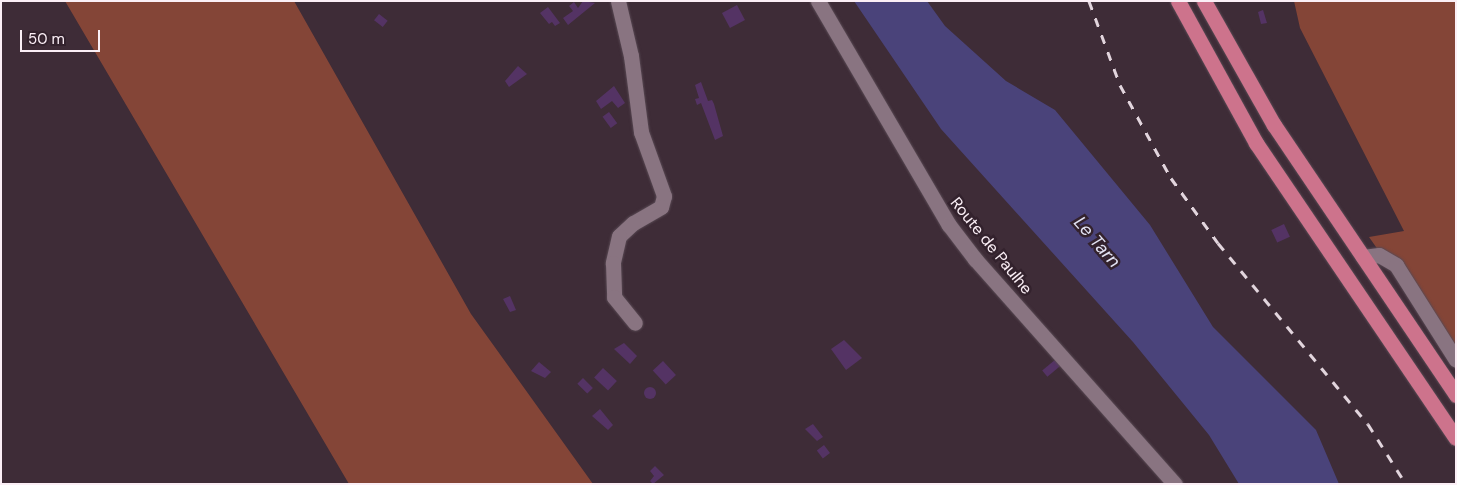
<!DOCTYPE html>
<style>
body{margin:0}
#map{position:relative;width:1457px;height:485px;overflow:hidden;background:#3e2c37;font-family:"DM Sans",sans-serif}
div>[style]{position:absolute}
.forest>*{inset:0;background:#844537}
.water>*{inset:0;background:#4a437a}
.building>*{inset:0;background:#543364;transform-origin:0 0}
.round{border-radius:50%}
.roads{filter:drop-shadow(0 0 1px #584953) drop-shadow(0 0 1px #584953)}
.minor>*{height:15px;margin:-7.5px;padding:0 7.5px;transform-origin:7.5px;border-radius:7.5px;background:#897481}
.major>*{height:15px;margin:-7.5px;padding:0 7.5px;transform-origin:7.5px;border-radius:7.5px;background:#cd738c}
.rail>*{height:3px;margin-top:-1.5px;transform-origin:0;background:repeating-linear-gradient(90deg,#e2d5dd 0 9px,transparent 0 18px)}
span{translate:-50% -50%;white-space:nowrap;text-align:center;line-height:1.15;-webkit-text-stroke:5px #33222d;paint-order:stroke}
.street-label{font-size:16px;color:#fbeff6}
.water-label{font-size:18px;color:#e2e2f3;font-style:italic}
.frame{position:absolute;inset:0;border:2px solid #fbeff6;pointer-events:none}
.scale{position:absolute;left:20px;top:30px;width:80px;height:22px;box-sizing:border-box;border:2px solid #fbeff6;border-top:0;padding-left:6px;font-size:15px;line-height:18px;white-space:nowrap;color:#fbeff6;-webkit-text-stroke:4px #33222d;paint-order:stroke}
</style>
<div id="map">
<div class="forest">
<i style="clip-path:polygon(65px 1px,294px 1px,471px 314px,593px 484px,349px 484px)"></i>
<i style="clip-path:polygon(1294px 1px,1456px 1px,1456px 361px,1369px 237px,1404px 231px,1300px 28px)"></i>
</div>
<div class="water">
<i style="clip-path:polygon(854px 1px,927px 1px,945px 26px,1006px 81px,1055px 110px,1150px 225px,1213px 327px,1316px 430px,1339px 484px,1239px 484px,1209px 435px,1133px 342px,941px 129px)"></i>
</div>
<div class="building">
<i style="clip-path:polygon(583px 1px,595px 3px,568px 25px,563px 18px,573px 11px,569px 6px,574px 2px,578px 8px)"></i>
<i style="left:737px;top:5px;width:17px;height:17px;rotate:62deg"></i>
<i style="clip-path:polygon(548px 7px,560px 23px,555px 26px,552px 22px,549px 24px,540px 13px)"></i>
<i style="clip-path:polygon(1263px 10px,1267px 23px,1261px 24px,1258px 12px)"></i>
<i style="left:379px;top:14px;width:11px;height:8px;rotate:38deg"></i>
<i style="clip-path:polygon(518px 66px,527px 74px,509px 87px,505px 81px)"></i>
<i style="clip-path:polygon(701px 82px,708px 101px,712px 100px,714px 104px,723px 136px,715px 140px,701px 103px,697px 105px,695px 99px,699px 98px,695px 85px)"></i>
<i style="clip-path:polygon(614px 86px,625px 103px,618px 108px,612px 101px,601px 109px,596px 101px)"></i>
<i style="left:609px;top:112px;width:14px;height:8px;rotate:54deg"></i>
<i style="left:1284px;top:224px;width:14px;height:14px;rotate:65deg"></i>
<i style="clip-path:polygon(510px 296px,516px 310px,510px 312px,503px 299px)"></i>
<i style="clip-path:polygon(844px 340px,862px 358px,846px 370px,831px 349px)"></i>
<i style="clip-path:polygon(624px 343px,637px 356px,630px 364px,614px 349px)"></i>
<i style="left:1056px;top:359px;width:8px;height:18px;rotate:50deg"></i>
<i style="left:663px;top:361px;width:19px;height:14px;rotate:47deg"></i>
<i style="clip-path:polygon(539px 362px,551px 372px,545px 378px,531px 371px)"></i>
<i style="left:603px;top:368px;width:19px;height:13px;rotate:43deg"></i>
<i style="left:583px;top:378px;width:14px;height:8px;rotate:45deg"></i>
<i class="round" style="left:644px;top:387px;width:12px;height:12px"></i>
<i style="clip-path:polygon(600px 409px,613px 425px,608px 430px,592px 416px)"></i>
<i style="clip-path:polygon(813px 424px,823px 437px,817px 441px,805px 429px)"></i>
<i style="left:824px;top:445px;width:10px;height:9px;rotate:53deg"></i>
<i style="clip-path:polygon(655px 466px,664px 475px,653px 484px,650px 481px,654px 476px,650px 471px)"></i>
</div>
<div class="roads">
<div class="minor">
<i style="left:618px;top:1px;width:57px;rotate:76.7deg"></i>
<i style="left:631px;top:56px;width:77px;rotate:82.5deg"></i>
<i style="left:641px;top:132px;width:68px;rotate:70.2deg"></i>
<i style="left:664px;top:196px;width:11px;rotate:105deg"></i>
<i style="left:661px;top:207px;width:32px;rotate:150deg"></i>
<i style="left:633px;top:223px;width:19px;rotate:137deg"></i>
<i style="left:619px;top:236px;width:28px;rotate:103deg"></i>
<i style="left:613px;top:263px;width:34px;rotate:88deg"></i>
<i style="left:614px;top:297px;width:33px;rotate:51deg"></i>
<i style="left:818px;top:1px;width:259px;rotate:59.7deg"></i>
<i style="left:949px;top:225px;width:43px;rotate:52.6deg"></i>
<i style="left:975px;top:259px;width:301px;rotate:48.4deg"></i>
<i style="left:1363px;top:257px;width:16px;rotate:-7deg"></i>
<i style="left:1379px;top:255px;width:20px;rotate:30deg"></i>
<i style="left:1396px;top:265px;width:112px;rotate:57.7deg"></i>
</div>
<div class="major">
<i style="left:1178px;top:1px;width:162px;rotate:61.2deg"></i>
<i style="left:1256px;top:143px;width:356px;rotate:55.9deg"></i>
<i style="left:1204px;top:1px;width:142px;rotate:60.6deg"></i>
<i style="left:1274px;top:125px;width:326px;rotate:56deg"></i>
</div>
</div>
<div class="rail">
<i style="left:1089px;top:1px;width:90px;rotate:69.7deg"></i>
<i style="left:1120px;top:85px;width:106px;rotate:61.3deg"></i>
<i style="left:1171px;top:178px;width:80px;rotate:54.1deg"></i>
<i style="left:1218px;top:243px;width:235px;rotate:50.4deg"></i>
<i style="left:1368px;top:424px;width:71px;rotate:57.7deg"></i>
</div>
<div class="street-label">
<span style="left:991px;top:246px;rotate:51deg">Route de Paulhe</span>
</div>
<div class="water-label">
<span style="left:1097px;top:242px;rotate:49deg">Le Tarn</span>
</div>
<div class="frame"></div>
<div class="scale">50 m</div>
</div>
